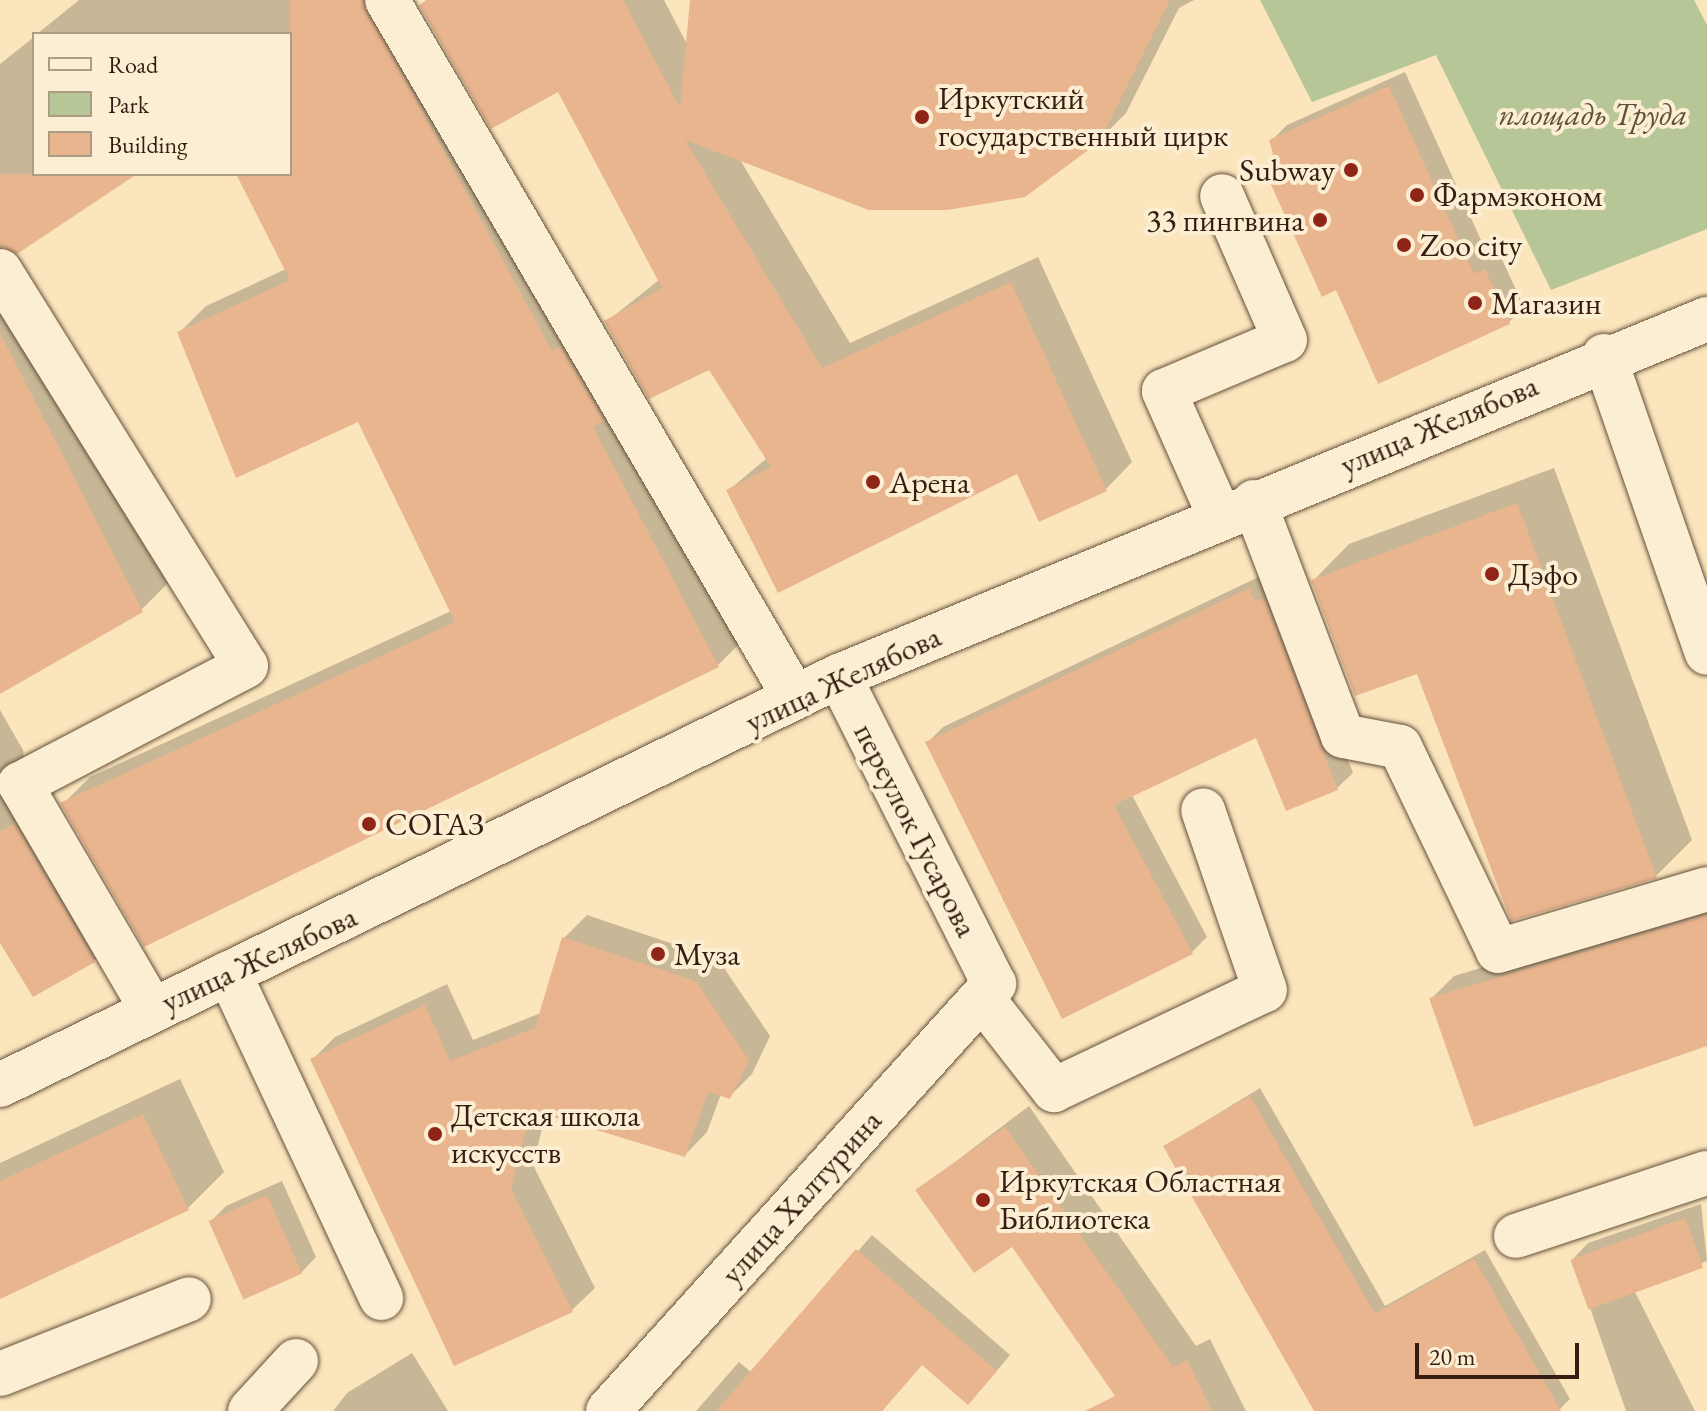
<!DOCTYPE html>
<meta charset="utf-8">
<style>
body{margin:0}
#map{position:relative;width:1707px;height:1411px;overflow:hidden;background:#fae5bc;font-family:"EB Garamond",serif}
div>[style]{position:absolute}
.green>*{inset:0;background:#b7c696}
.shadow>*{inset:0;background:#0003}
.building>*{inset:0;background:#e8b58f;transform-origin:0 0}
.roads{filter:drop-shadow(0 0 2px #66503c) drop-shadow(0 0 2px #66503c)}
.minor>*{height:44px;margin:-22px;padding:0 22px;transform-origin:22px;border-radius:22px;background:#fceed3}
.dots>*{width:22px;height:22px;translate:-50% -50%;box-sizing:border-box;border:4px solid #fceed3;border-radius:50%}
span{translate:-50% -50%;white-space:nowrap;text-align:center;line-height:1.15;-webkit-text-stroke:8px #fceed3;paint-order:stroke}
.poi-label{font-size:32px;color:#351e11}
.left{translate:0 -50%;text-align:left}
.right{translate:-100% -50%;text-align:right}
.park-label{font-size:32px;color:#5c5039;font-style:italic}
.street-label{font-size:32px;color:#351e11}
.legend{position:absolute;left:32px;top:32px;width:260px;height:144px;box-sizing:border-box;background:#fceed3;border:2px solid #ac9b85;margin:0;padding:10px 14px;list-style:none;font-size:24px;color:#351e11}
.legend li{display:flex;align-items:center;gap:16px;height:40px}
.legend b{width:40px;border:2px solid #ac9b85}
.scale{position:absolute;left:1415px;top:1343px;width:164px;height:36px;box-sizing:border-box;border:4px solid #351e11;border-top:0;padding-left:10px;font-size:24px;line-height:28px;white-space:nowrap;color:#351e11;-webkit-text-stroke:6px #fceed3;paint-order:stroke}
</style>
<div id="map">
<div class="green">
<i style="clip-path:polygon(1260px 0,1694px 0,1707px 25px,1707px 229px,1551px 290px,1436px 55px,1312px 102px)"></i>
</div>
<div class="shadow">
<i style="clip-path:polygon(79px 0,400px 0,745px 638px,718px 665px,145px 945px,63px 804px,90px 777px,451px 611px,359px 420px,179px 333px,206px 306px,286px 269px,238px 174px,290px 174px,290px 34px,37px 34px)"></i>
<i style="clip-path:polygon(426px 0,664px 0,688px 46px,692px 0,1194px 0,1179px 8px,1126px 113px,1098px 141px,739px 158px,850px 343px,1038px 257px,1132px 462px,1106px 489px,1018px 472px,729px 490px,767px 458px,710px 367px,606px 322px,659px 280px,559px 90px,421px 5px)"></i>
<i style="clip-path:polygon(34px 37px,34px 174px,123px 174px,2px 245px,0 255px,168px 583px,141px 610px,0 692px,0 64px)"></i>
<i style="clip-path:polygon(1405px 72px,1490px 260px,1500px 255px,1524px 307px,1509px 322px,1337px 288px,1265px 167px,1276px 156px,1271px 141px,1287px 125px)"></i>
<i style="clip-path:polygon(1554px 468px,1692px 840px,1656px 876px,1313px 581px,1349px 544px)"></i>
<i style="clip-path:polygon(1265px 574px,1279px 584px,1353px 773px,1337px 788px,1257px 735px,1132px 795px,1207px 937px,1192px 952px,928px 742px,943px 727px)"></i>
<i style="clip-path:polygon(0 710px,23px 750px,25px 769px,121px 934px,94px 961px,0 939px)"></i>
<i style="clip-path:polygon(1707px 900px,1707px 1044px,1432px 998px,1454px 976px)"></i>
<i style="clip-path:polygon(587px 915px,718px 959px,770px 1036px,752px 1074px,729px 1097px,721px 1094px,707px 1132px,685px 1155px,546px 1113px,533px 1165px,595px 1288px,572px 1310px,455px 1363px,313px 1059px,335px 1037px,447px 984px,473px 1040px,541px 1013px,564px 938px)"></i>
<i style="clip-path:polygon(180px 1079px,224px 1172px,188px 1208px,0 1296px,0 1163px)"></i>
<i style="clip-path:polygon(1260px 1088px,1385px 1306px,1485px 1250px,1570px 1399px,1560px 1409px,1317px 1411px,1165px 1146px)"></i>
<i style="clip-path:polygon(1029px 1106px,1196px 1346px,1210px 1339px,1246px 1411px,1129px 1411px,1012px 1244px,918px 1190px)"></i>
<i style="clip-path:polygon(282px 1181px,316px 1257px,301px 1273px,211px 1221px,226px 1206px)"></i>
<i style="clip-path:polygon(1701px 1204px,1707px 1261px,1634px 1290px,1695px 1411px,1626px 1411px,1573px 1259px,1588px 1243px)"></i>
<i style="clip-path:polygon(872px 1235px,1010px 1355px,983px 1387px,923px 1363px,882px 1411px,696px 1411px,739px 1362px,752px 1373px)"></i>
<i style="clip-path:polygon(412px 1353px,448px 1411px,333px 1411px,347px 1393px)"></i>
</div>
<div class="building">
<i style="clip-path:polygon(290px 0,362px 0,552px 351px,560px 346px,604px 421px,593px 427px,719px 667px,144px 947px,60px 803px,455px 622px,358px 422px,236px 478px,177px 332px,290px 280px,236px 174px,290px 174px)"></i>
<i style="clip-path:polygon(427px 0,623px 0,680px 108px,690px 0,1170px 0,1099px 142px,1025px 197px,947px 210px,869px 210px,685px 140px,822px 368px,1011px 282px,1107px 491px,1039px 522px,1017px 474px,778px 593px,726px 490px,771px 467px,709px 370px,649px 399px,604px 321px,662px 288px,558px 92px,491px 129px,419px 5px)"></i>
<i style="clip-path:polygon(1389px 86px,1474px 274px,1485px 269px,1510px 324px,1378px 384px,1336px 290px,1322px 297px,1263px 167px,1275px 161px,1269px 140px)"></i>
<i style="clip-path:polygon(0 174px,137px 174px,17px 254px,0 246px)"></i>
<i style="clip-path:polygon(0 333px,143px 612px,0 694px)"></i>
<i style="clip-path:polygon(1517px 503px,1657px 878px,1511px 921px,1417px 674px,1355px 696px,1311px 580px)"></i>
<i style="clip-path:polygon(1249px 588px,1255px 601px,1264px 598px,1338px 790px,1286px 811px,1256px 738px,1114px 805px,1193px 954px,1062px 1019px,925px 742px)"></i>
<i style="clip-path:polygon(15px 824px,95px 962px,33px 997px,0 943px,0 831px)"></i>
<i style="clip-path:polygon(1707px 915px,1707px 1046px,1474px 1127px,1429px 998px)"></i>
<i style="clip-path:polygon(562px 937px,696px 981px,749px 1060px,730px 1099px,708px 1092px,685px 1157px,531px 1110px,511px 1189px,573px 1312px,454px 1366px,310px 1059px,425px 1005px,450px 1061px,535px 1028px)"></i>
<i style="clip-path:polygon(1250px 1096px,1375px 1314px,1474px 1258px,1561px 1411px,1314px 1411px,1163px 1146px)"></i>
<i style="clip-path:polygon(143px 1114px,189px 1210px,0 1299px,0 1181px)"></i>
<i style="clip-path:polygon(1005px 1127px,1173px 1367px,1187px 1360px,1212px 1411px,1085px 1411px,1115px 1396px,1012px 1247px,974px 1273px,915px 1190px)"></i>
<i style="left:267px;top:1195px;width:86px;height:64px;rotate:66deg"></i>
<i style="left:1685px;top:1218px;width:53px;height:122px;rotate:70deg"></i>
<i style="clip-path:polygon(856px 1249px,997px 1371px,968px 1405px,922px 1365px,882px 1411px,716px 1411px)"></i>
</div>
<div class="roads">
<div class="minor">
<i style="left:387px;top:0;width:808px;rotate:59.69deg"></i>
<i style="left:0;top:271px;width:465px;rotate:58.1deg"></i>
<i style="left:246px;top:666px;width:255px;rotate:152.4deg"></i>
<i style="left:20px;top:784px;width:262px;rotate:59.7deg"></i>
<i style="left:1604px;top:356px;width:314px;rotate:70.9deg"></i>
<i style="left:1254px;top:502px;width:250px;rotate:69.2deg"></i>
<i style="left:1343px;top:736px;width:58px;rotate:10.9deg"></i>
<i style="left:1400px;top:747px;width:226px;rotate:64.3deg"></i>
<i style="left:1498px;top:951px;width:218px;rotate:-16.5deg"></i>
<i style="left:1220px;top:517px;width:138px;rotate:-114deg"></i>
<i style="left:1164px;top:391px;width:131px;rotate:-22.9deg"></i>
<i style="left:1285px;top:340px;width:157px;rotate:-113.6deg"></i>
<i style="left:229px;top:973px;width:359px;rotate:64.9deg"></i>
<i style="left:982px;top:998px;width:117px;rotate:52deg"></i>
<i style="left:1054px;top:1090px;width:233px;rotate:-25.4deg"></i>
<i style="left:1265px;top:990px;width:190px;rotate:-109deg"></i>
<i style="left:0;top:1085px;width:933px;rotate:-25.99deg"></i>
<i style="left:839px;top:676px;width:939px;rotate:-22.36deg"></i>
<i style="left:1516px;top:1236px;width:201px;rotate:-18.3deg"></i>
<i style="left:0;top:1374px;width:203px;rotate:-21.6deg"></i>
<i style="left:250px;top:1411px;width:68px;rotate:-47.4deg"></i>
<i style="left:608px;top:1411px;width:576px;rotate:-47.89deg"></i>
<i style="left:994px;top:984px;width:345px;rotate:-116.7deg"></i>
</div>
</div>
<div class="dots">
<i style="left:922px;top:117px;background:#8f2418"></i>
<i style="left:1351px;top:170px;background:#8f2418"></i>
<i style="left:1417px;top:195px;background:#8f2418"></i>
<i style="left:1320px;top:220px;background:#8f2418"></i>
<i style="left:1404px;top:245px;background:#8f2418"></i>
<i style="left:1475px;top:303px;background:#8f2418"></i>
<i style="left:873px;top:482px;background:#8f2418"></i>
<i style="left:1492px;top:574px;background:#8f2418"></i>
<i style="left:369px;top:824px;background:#8f2418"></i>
<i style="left:658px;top:954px;background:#8f2418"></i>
<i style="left:435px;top:1134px;background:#8f2418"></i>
<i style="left:983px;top:1200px;background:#8f2418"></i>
</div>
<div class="poi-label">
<span class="left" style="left:938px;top:117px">Иркутский<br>государственный цирк</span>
<span class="right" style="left:1335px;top:170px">Subway</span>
<span class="left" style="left:1433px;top:195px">Фармэконом</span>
<span class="right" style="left:1304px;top:220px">33 пингвина</span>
<span class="left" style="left:1420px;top:245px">Zoo city</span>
<span class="left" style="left:1491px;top:303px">Магазин</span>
<span class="left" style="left:889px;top:482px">Арена</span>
<span class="left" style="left:1508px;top:574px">Дэфо</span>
<span class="left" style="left:385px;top:824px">СОГАЗ</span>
<span class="left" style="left:674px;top:954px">Муза</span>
<span class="left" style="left:451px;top:1134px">Детская школа<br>искусств</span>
<span class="left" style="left:999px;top:1200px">Иркутская Областная<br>Библиотека</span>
</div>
<div class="park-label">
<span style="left:1593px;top:114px">площадь Труда</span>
</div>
<div class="street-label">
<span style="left:1439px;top:425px;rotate:-23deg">улица Желябова</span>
<span style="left:843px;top:679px;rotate:-25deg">улица Желябова</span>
<span style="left:916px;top:830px;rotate:63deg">переулок Гусарова</span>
<span style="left:259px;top:959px;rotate:-25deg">улица Желябова</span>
<span style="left:801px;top:1197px;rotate:-48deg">улица Халтурина</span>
</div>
<ul class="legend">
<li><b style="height:10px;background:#fceed3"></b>Road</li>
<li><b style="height:22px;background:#b7c696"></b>Park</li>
<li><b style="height:22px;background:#e8b58f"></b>Building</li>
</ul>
<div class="scale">20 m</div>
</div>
